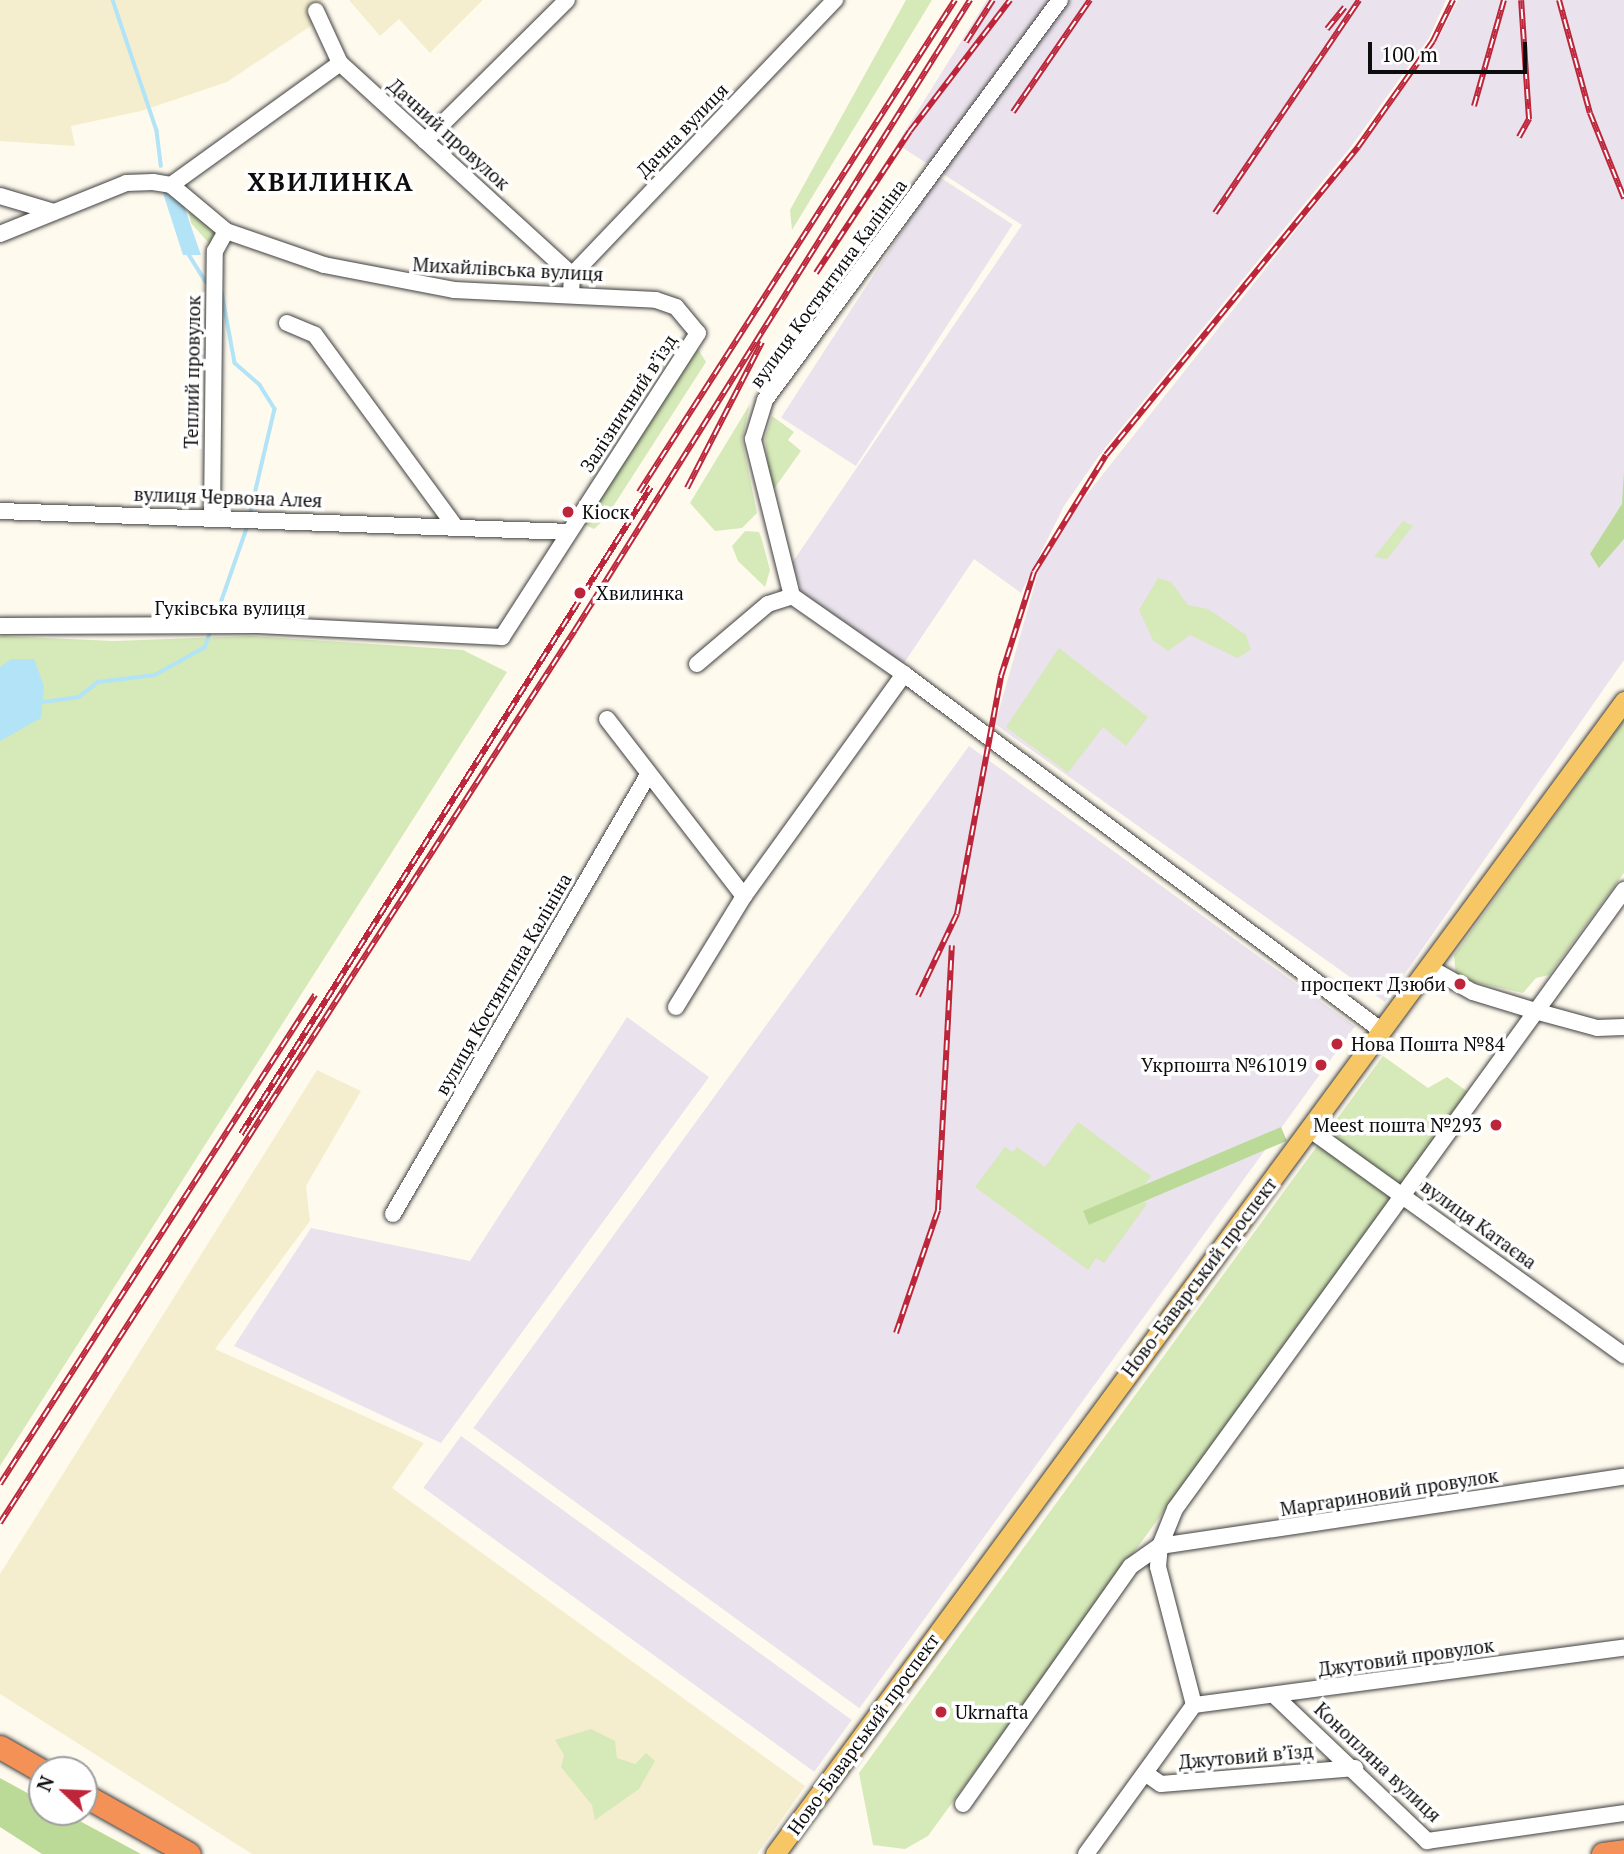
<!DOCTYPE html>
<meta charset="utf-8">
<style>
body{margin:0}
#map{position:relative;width:1624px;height:1854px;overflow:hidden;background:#fffaee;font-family:"PT Serif",serif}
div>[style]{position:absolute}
.industrial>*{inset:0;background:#eae2ec;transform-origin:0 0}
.farmland>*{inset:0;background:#f4eece}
.green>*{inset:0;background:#d6e9b8}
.forest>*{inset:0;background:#bbda97;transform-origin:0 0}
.water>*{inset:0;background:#b3e3f6}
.stream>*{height:3.5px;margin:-1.75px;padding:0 1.75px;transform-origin:1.75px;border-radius:1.75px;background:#b3e3f6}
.roads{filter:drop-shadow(0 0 2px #404040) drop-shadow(0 0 2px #404040)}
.minor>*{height:16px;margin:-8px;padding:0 8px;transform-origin:8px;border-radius:8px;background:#fff}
.major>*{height:19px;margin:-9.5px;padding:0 9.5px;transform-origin:9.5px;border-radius:9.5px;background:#f8c765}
.highway>*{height:23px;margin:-11.5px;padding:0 11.5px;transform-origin:11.5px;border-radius:11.5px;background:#f39157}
.rail>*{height:6px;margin-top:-3px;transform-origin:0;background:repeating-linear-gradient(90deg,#fff 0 10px,#bd263a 0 20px);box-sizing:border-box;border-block:2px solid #bd263a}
.dots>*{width:19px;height:19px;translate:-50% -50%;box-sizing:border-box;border:4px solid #fff;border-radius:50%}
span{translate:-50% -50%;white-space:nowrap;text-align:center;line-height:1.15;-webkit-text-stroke:7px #fff;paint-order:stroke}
.street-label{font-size:19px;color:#0d0d0d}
.poi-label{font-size:19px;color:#0d0d0d}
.left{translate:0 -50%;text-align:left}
.right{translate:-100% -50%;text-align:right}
.district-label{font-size:26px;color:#0d0d0d;font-weight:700;letter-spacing:2px}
.north{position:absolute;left:28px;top:1756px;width:70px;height:70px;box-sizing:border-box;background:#fff;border:2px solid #9e9e9e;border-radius:50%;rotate:293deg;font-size:19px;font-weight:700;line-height:28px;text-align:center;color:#0d0d0d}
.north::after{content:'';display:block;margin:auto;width:24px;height:32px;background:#bd263a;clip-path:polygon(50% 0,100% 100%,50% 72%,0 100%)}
.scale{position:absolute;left:1368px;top:42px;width:159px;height:32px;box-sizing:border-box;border:4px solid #0d0d0d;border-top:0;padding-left:9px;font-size:21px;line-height:24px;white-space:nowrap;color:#0d0d0d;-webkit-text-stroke:5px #fff;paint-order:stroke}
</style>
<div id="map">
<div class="industrial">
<i style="clip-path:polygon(987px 0,1446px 0,1429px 38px,1350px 148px,1101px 453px,1064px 506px,1021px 593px,974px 559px,902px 666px,802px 592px,792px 563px,1022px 225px,897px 144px)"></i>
<i style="clip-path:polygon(1458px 0,1624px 0,1624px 660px,1385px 1002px,995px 724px,1039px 570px,1069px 517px,1357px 153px,1434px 46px)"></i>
<i style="left:938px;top:176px;width:89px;height:288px;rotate:33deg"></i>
<i style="left:969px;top:746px;width:477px;height:843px;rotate:36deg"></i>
<i style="clip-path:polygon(627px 1017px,709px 1077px,441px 1443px,234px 1346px,311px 1228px,470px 1261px)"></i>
<i style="left:461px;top:1436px;width:483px;height:64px;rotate:36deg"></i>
</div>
<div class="farmland">
<i style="clip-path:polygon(0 0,324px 0,312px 6px,318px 21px,227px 82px,141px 111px,71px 126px,75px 146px,0 141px)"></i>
<i style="clip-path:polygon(349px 0,483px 0,430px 53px,399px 19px,380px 36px)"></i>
<i style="clip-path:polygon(317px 1070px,361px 1091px,306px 1186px,310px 1221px,215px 1349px,424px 1443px,392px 1488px,805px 1786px,757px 1854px,252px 1854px,0 1694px,0 1574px)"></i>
</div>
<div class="green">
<i style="clip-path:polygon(906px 0,932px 0,792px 230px,790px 210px)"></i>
<i style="clip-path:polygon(184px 187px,231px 225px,215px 250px,191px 223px)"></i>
<i style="clip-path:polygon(698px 349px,706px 362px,605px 519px,594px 529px,583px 524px)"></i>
<i style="clip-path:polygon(750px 404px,742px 440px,757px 513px,742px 528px,715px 531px,690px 503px)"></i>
<i style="clip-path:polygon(772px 416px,794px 432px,788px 440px,801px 451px,771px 493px,765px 438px)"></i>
<i style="clip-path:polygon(1403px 521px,1413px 526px,1387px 559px,1374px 557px)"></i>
<i style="clip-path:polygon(745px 531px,759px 532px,762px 540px,770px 570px,765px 587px,738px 561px,732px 546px)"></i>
<i style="clip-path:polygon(1158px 578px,1171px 582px,1188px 605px,1208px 609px,1246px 635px,1251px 650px,1237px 658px,1190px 635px,1168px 651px,1153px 640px,1139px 610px)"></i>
<i style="clip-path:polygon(0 636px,114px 641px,252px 636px,463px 650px,507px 672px,0 1466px)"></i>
<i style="clip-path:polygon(1059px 648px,1148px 717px,1126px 746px,1103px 727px,1068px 773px,1006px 727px)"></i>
<i style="clip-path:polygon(1624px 720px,1624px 873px,1549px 975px,1536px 978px,1523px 993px,1456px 978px,1454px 955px)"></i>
<i style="clip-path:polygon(1383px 1056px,1428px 1088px,1447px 1077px,1468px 1092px,928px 1836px,905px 1849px,873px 1845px,859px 1773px)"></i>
<i style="clip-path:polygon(1078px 1122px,1151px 1176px,1137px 1196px,1147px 1204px,1104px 1263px,1096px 1258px,1088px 1270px,975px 1187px,1005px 1147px,1013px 1152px,1017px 1147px,1045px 1167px)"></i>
<i style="clip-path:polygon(591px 1729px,615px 1741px,617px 1758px,635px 1764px,646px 1753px,655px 1761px,639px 1789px,595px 1820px,592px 1805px,561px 1767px,564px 1755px,555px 1740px)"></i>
</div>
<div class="forest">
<i style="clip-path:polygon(1624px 472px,1624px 539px,1599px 568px,1590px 554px,1622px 504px)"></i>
<i style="left:1281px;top:1127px;width:15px;height:215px;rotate:67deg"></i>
<i style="clip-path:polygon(0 1778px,42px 1801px,42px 1812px,63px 1812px,141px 1854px,42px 1854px,0 1827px)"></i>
</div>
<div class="water">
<i style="clip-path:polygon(162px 190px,184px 206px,201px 255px,183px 255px)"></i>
<i style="clip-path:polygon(11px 659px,34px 659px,44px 686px,41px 718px,0 741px,0 667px)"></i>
</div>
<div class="stream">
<i style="left:113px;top:0;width:138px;rotate:71.4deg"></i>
<i style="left:157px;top:131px;width:35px;rotate:83deg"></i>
<i style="left:188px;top:253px;width:34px;rotate:58deg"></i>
<i style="left:222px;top:292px;width:72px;rotate:79.6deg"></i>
<i style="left:235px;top:363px;width:33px;rotate:41deg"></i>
<i style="left:260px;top:385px;width:28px;rotate:58deg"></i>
<i style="left:275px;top:409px;width:110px;rotate:103.2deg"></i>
<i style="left:215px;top:619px;width:101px;rotate:-70.8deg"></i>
<i style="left:43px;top:702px;width:36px;rotate:-8deg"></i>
<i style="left:79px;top:697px;width:24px;rotate:-38deg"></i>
<i style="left:98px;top:682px;width:57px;rotate:-7deg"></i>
<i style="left:155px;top:675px;width:57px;rotate:-29.2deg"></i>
<i style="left:205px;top:647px;width:19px;rotate:-72deg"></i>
</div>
<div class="roads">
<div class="minor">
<i style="left:316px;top:11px;width:57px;rotate:65.2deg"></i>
<i style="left:340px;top:63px;width:314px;rotate:42.4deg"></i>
<i style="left:425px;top:141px;width:200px;rotate:-44.8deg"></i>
<i style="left:171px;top:185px;width:208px;rotate:-35.8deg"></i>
<i style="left:0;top:196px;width:56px;rotate:16.5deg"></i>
<i style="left:0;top:234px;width:136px;rotate:-22deg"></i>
<i style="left:126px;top:183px;width:27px;rotate:-2deg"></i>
<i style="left:153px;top:182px;width:18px;rotate:9deg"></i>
<i style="left:171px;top:185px;width:72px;rotate:39.9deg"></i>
<i style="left:226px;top:231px;width:104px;rotate:19.1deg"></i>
<i style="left:324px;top:265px;width:132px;rotate:10.9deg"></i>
<i style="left:454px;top:290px;width:202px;rotate:2.8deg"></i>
<i style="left:656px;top:300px;width:21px;rotate:19deg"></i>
<i style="left:676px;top:307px;width:34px;rotate:50deg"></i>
<i style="left:698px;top:333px;width:362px;rotate:122.8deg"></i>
<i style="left:502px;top:637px;width:244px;rotate:-177.2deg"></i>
<i style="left:258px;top:625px;width:258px;rotate:179.8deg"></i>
<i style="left:571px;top:294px;width:19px;rotate:-87deg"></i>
<i style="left:572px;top:275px;width:381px;rotate:-46.3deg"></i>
<i style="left:287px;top:323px;width:30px;rotate:23deg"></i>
<i style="left:315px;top:335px;width:235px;rotate:53.8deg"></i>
<i style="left:0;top:511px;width:569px;rotate:2.11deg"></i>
<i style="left:212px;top:517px;width:266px;rotate:-89.4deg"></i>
<i style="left:215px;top:251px;width:23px;rotate:-61deg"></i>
<i style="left:697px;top:664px;width:93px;rotate:-40.2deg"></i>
<i style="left:768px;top:604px;width:25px;rotate:-18deg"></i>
<i style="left:904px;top:674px;width:597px;rotate:36.75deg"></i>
<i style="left:607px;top:719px;width:224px;rotate:52.3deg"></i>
<i style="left:744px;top:896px;width:274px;rotate:-54.2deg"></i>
<i style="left:904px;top:674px;width:136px;rotate:-145.1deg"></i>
<i style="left:792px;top:596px;width:162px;rotate:-104deg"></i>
<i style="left:753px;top:439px;width:41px;rotate:-72.9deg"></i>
<i style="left:765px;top:400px;width:497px;rotate:-53.6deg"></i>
<i style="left:1430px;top:968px;width:49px;rotate:29.2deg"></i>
<i style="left:1473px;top:992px;width:65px;rotate:17deg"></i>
<i style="left:1535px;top:1011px;width:64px;rotate:15.3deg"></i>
<i style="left:1597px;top:1028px;width:27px;rotate:-2deg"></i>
<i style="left:676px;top:1007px;width:130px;rotate:-58.5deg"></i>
<i style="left:1309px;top:1129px;width:388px;rotate:35.7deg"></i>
<i style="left:393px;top:1214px;width:508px;rotate:-59.85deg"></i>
<i style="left:1276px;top:1697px;width:209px;rotate:43.6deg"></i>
<i style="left:1427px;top:1841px;width:199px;rotate:-8.1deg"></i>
<i style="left:1194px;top:1705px;width:434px;rotate:-7.6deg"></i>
<i style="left:1145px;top:1773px;width:19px;rotate:35deg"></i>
<i style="left:1161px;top:1784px;width:195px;rotate:-4.7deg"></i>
<i style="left:963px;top:1804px;width:291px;rotate:-54.8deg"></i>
<i style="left:1131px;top:1566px;width:35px;rotate:-35deg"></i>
<i style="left:1160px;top:1546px;width:40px;rotate:-68deg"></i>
<i style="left:1175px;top:1509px;width:765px;rotate:-54.04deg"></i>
<i style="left:1086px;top:1854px;width:184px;rotate:-54.1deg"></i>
<i style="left:1194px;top:1705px;width:143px;rotate:-104.6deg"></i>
<i style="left:1158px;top:1567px;width:21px;rotate:-85deg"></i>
<i style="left:1160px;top:1546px;width:469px;rotate:-8.5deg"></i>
</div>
<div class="major">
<i style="left:775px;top:1854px;width:1432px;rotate:-53.63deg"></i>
</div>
<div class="highway">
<i style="left:0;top:1747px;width:48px;rotate:29.7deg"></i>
<i style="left:84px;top:1795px;width:120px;rotate:29.3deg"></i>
<i style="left:1603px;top:1854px;width:21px;rotate:-8deg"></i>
</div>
</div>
<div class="rail">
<i style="left:1559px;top:0;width:117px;rotate:74.7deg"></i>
<i style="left:1590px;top:113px;width:92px;rotate:68.2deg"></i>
<i style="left:1327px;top:29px;width:28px;rotate:-51deg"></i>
<i style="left:966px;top:42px;width:50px;rotate:-57.3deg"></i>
<i style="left:1474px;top:106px;width:110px;rotate:-74.2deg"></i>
<i style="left:1013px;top:112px;width:136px;rotate:-55.5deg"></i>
<i style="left:1519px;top:137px;width:21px;rotate:-61deg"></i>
<i style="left:1529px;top:119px;width:119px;rotate:-93.8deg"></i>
<i style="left:1215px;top:213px;width:257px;rotate:-55.9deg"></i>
<i style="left:816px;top:273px;width:170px;rotate:-56.5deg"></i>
<i style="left:910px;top:131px;width:165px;rotate:-52.6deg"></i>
<i style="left:687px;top:488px;width:164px;rotate:-62.8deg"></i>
<i style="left:639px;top:492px;width:585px;rotate:-57.29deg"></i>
<i style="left:918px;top:996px;width:91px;rotate:-64.6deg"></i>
<i style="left:957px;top:914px;width:242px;rotate:-79.5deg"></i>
<i style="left:1001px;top:676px;width:109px;rotate:-72.4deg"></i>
<i style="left:1034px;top:572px;width:137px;rotate:-58.4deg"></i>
<i style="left:1106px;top:455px;width:398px;rotate:-50.7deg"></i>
<i style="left:1358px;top:147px;width:130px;rotate:-54.7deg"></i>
<i style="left:1433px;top:41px;width:46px;rotate:-64deg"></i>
<i style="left:241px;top:1134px;width:766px;rotate:-57.64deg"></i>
<i style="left:896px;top:1333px;width:130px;rotate:-71.1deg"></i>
<i style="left:938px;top:1210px;width:265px;rotate:-87deg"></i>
<i style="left:0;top:1484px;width:582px;rotate:-57.21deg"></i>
<i style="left:0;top:1523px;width:1062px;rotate:-57.22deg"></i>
<i style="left:575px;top:630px;width:744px;rotate:-57.91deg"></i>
</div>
<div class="dots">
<i style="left:568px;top:512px;background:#bd263a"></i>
<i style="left:580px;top:593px;background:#bd263a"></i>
<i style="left:1460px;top:984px;background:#bd263a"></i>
<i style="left:1337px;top:1044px;background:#bd263a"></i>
<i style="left:1321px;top:1065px;background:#bd263a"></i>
<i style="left:1496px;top:1125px;background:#bd263a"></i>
<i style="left:941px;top:1712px;background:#bd263a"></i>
</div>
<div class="street-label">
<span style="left:682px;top:130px;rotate:-46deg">Дачна вулиця</span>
<span style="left:449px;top:134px;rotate:42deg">Дачний провулок</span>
<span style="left:508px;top:269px;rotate:3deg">Михайлівська вулиця</span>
<span style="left:828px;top:283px;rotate:-54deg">вулиця Костянтина Калініна</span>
<span style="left:192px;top:372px;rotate:-89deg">Теплий провулок</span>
<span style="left:628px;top:403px;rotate:-57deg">Залізничний в’їзд</span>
<span style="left:228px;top:497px;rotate:2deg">вулиця Червона Алея</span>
<span style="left:230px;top:608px">Гуківська вулиця</span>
<span style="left:503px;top:984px;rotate:-60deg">вулиця Костянтина Калініна</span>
<span style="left:1479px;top:1224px;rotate:36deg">вулиця Катаєва</span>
<span style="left:1199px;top:1277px;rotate:-53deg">Ново-Баварський проспект</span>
<span style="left:1389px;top:1492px;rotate:-9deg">Маргариновий провулок</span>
<span style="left:1406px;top:1657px;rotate:-8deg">Джутовий провулок</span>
<span style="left:863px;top:1734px;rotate:-54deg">Ново-Баварський проспект</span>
<span style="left:1246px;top:1756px;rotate:-5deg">Джутовий в’їзд</span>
<span style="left:1378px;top:1762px;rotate:43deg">Конопляна вулиця</span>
</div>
<div class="poi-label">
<span class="left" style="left:582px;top:512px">Кіоск</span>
<span class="left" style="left:596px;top:593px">Хвилинка</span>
<span class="right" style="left:1446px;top:984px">проспект Дзюби</span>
<span class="left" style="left:1351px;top:1044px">Нова Пошта №84</span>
<span class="right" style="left:1307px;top:1065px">Укрпошта №61019</span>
<span class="right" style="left:1482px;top:1125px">Meest пошта №293</span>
<span class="left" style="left:955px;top:1712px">Ukrnafta</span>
</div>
<div class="district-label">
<span style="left:331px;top:182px">ХВИЛИНКА</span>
</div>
<div class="north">N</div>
<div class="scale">100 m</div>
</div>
